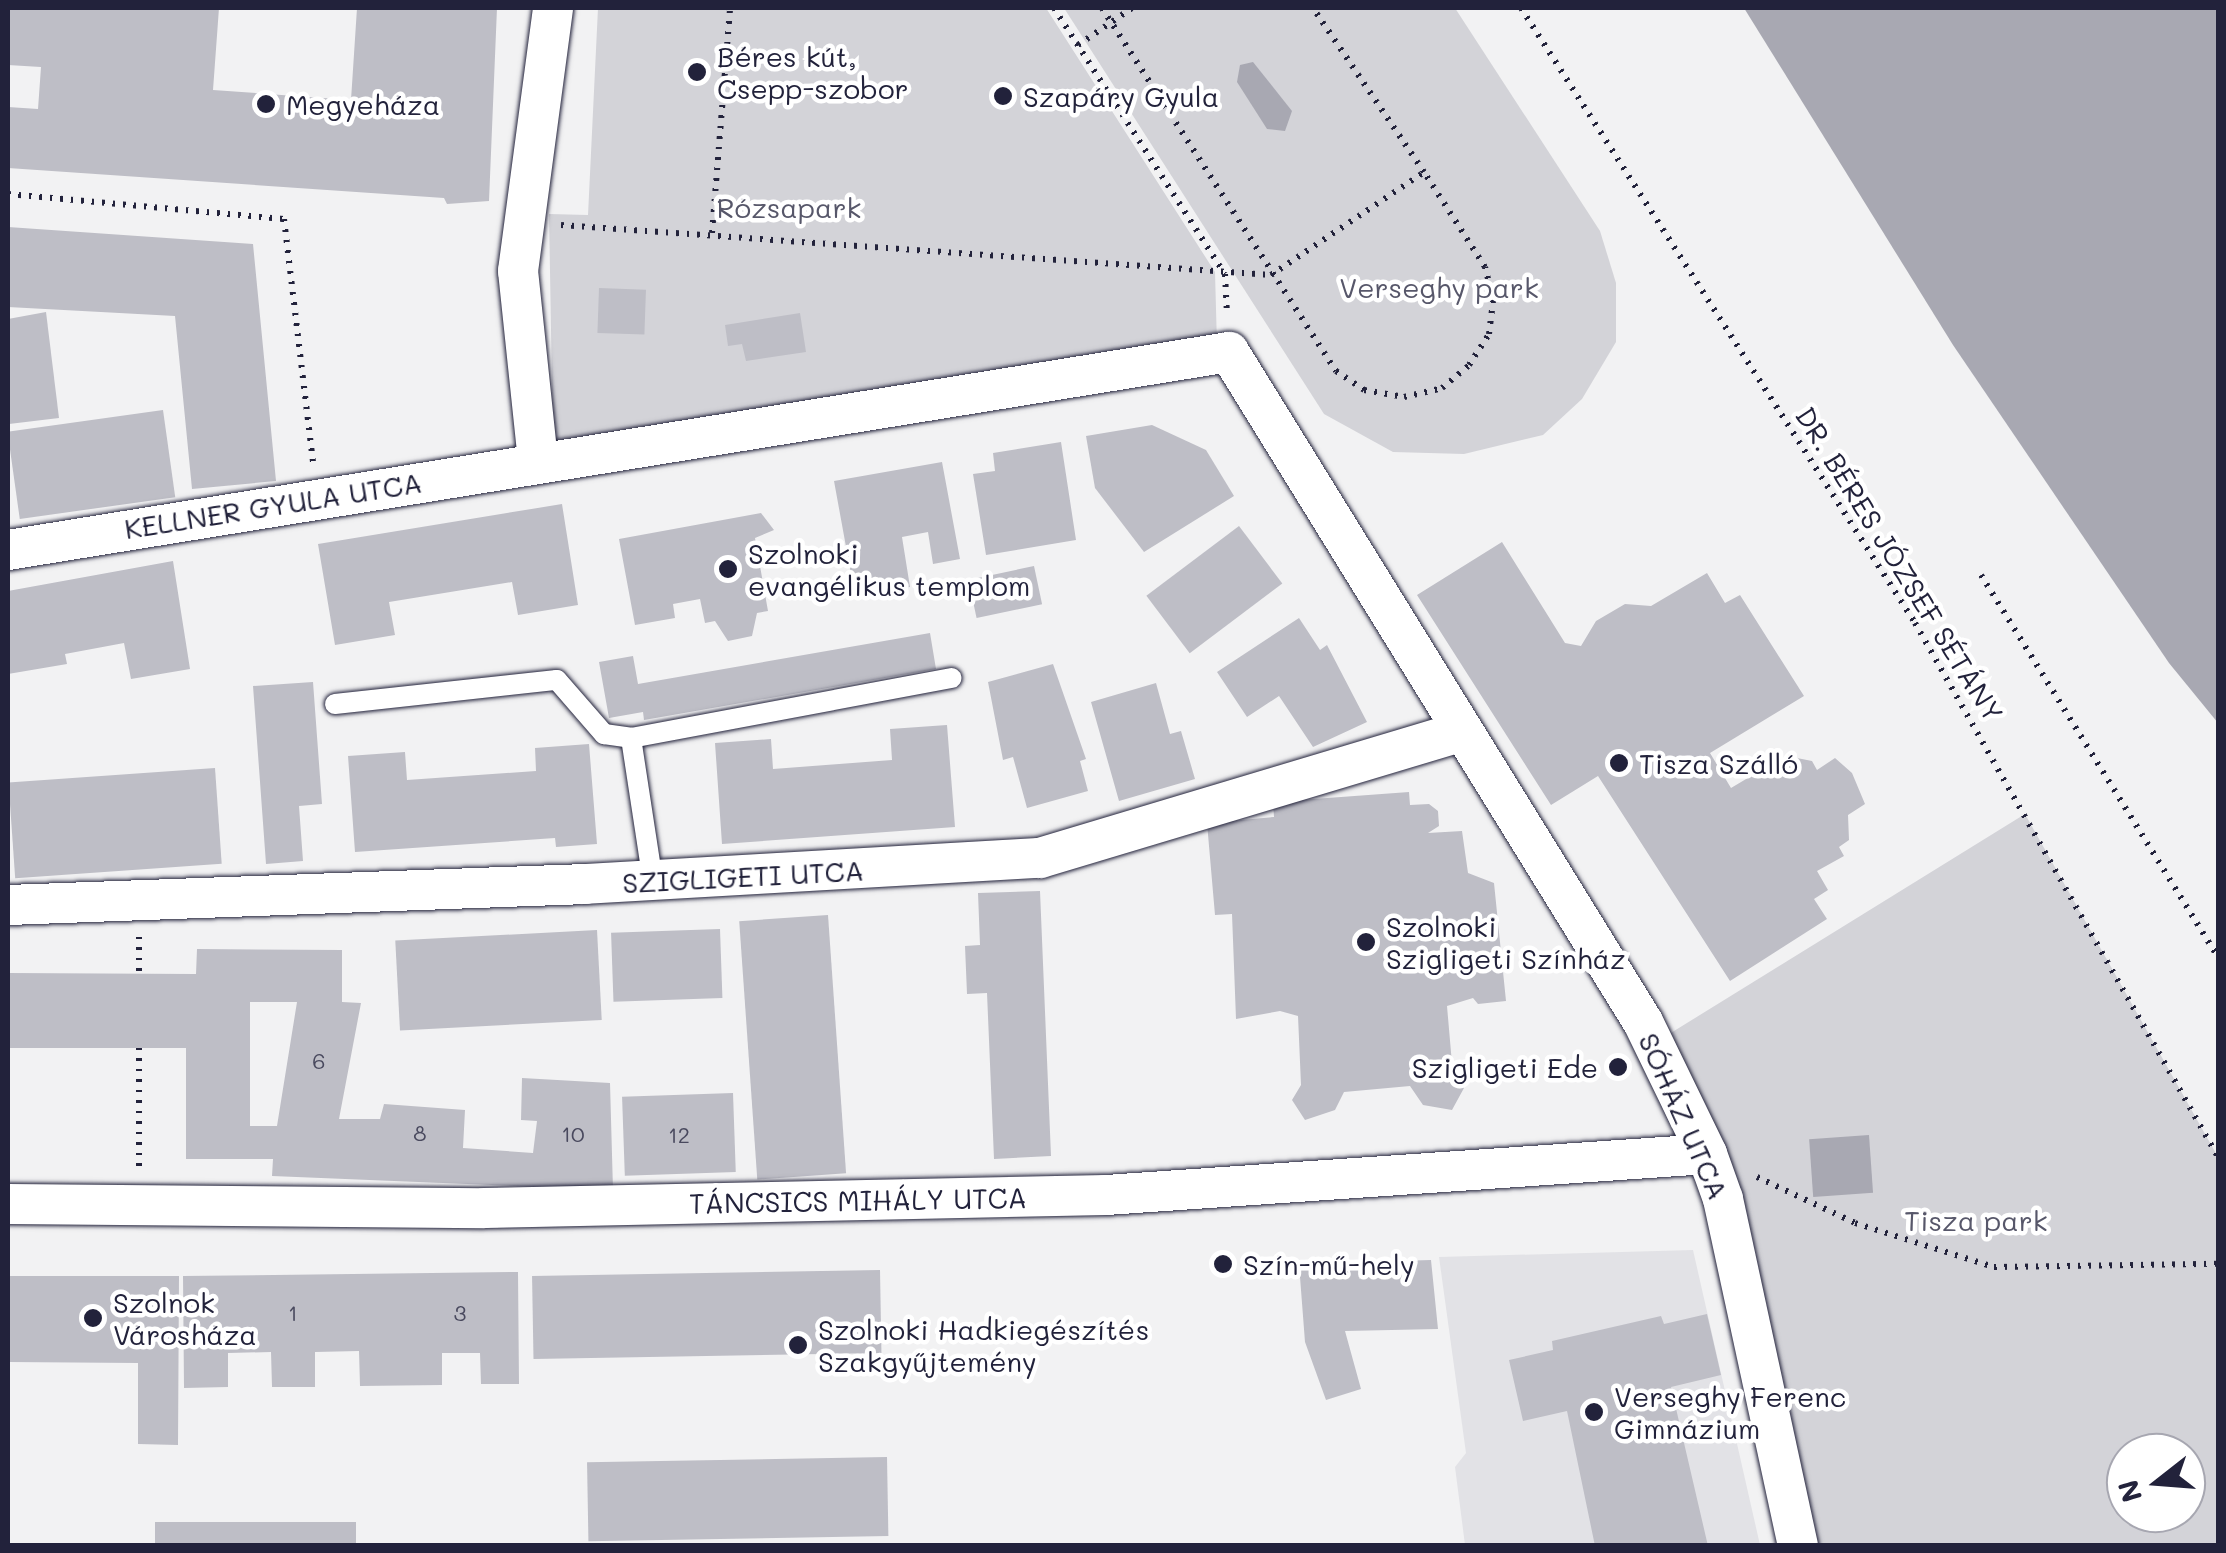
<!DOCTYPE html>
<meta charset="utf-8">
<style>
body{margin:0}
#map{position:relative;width:2226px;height:1553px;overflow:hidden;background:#f2f2f3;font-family:Mali,sans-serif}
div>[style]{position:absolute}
.built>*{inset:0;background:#e2e2e6}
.green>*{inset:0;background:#d3d3d8}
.water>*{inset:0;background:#a8a8b2;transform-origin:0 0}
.building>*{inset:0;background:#bebec6;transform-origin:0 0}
.path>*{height:6px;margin-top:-3px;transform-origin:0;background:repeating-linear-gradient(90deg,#22223b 0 2.5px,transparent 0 10.5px)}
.roads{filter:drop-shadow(0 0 2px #22223b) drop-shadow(0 0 2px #22223b)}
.service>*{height:20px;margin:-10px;padding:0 10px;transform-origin:10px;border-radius:10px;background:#fff}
.minor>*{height:40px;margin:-20px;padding:0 20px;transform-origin:20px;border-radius:20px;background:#fff}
.dots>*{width:28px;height:28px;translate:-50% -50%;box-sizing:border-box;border:5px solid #fff;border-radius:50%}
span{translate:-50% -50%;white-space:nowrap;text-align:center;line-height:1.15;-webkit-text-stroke:9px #fff;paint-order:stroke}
.number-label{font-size:22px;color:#49495e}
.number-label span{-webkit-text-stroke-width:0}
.poi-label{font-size:28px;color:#22223b}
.left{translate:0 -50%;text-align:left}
.right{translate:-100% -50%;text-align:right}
.park-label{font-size:28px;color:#57576a}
.street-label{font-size:28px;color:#22223b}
.frame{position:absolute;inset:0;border:10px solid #22223b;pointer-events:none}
.north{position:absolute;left:2106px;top:1433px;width:100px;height:100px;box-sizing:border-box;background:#fff;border:2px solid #a7a7b1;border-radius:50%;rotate:253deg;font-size:28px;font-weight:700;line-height:40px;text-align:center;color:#22223b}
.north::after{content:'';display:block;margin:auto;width:35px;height:45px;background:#22223b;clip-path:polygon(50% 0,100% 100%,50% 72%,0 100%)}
</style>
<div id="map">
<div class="built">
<i style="clip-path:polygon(1693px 1250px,1760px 1545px,1465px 1545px,1455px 1467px,1466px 1453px,1439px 1257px)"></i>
</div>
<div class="green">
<i style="clip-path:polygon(598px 8px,1046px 8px,1215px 272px,1217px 345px,553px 444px,549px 214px,588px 215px)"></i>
<i style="clip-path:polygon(1064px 8px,1455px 8px,1600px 231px,1616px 283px,1616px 342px,1582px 399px,1543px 435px,1464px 454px,1393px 452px,1324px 414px)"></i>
<i style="clip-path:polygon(evenodd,2025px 814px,2218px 1157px,2218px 1545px,1798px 1545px,1723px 1199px,1653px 1044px,2025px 814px,2126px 1453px,2186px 1453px,2186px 1513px,2126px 1513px,2126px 1453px)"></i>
</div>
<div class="water">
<i style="clip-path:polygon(1744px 8px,2218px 8px,2218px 723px,2169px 663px,1953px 345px)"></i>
<i style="clip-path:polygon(1253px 62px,1292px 111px,1285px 131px,1267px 129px,1237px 82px,1240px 65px)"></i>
<i style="left:1869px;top:1135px;width:58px;height:60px;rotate:86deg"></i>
</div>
<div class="building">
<i style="clip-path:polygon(8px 8px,219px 8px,213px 90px,351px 100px,357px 8px,497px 8px,489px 201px,447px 204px,444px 198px,8px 168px,8px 107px,38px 109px,41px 67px,8px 65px)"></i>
<i style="clip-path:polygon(8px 227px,253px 244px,276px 481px,192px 489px,175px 316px,8px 307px)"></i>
<i style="left:599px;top:288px;width:47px;height:45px;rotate:2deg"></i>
<i style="clip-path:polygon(46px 312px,59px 418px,9px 424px,8px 319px)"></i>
<i style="clip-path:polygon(800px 313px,806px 352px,746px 361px,742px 344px,728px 346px,725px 325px)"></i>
<i style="left:163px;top:410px;width:88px;height:157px;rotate:82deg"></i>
<i style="clip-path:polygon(1152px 425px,1206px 450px,1234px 496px,1144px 552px,1095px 488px,1086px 436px)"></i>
<i style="clip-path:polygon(1061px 442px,1076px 540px,986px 555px,973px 474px,995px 471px,993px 453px)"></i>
<i style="clip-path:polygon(942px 462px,960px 559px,933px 564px,928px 532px,902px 537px,910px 587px,855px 596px,834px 481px)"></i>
<i style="clip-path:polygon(562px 504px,578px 605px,518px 615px,512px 582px,389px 602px,395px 635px,335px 645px,318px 544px)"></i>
<i style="clip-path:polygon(761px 513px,774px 530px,755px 538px,768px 611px,757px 613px,752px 636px,728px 641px,715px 621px,705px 623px,700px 599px,673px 604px,675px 618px,635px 625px,619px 539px)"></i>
<i style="left:1239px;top:526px;width:72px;height:116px;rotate:53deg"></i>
<i style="clip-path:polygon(1502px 542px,1565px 643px,1581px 646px,1596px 621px,1625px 604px,1651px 606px,1707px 573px,1725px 603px,1740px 595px,1804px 696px,1710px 753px,1731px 788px,1783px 757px,1786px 764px,1797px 758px,1812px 761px,1817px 770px,1835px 758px,1852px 773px,1865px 804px,1848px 815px,1849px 840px,1839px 847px,1844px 856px,1817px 871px,1828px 890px,1814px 899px,1827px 919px,1730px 981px,1598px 776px,1551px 805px,1417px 595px)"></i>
<i style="clip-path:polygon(173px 561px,190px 669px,131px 679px,124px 643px,65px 654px,67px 664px,8px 674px,8px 591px)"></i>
<i style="left:1034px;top:566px;width:39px;height:67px;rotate:78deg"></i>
<i style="clip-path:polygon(1299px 618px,1320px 650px,1327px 645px,1367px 722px,1313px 747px,1279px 696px,1247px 717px,1217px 672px)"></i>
<i style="clip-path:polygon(930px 633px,936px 669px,644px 720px,643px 712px,609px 718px,599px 662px,633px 656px,638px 684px)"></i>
<i style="clip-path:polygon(1053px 664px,1086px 759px,1080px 761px,1088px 791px,1027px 808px,1013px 757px,1003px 760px,988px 682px)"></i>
<i style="clip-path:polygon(313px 682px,322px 804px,299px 806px,303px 861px,266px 864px,253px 686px)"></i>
<i style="clip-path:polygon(1156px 683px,1170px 734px,1181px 731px,1195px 779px,1119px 801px,1091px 702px)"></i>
<i style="clip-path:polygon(947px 725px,955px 827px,722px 844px,715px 743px,771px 739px,773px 769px,892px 760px,890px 729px)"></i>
<i style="clip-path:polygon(589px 744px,597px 844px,556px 847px,555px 838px,355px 852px,348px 756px,405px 752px,407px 780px,536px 771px,535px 748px)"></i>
<i style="left:215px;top:768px;width:96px;height:207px;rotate:86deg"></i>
<i style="clip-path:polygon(1409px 792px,1410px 805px,1429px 804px,1438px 811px,1439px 826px,1428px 833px,1462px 831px,1468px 873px,1494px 883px,1506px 1001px,1478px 1004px,1473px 998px,1447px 1006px,1453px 1075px,1464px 1088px,1452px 1110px,1423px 1105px,1410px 1086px,1344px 1092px,1335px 1110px,1305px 1120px,1292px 1100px,1301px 1085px,1298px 1016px,1280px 1011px,1236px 1019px,1232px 914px,1215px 915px,1207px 823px,1274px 817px,1273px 802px)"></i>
<i style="clip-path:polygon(1040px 891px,1051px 1156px,994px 1159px,987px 993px,967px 994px,965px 946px,980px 945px,978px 893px)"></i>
<i style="left:828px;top:915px;width:259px;height:89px;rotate:86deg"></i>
<i style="left:720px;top:929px;width:69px;height:109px;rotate:88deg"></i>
<i style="left:597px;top:930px;width:90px;height:202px;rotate:87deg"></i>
<i style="clip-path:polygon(evenodd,197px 949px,342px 950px,342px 1002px,361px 1003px,339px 1119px,380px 1119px,384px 1104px,465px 1110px,463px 1148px,533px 1153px,537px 1121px,521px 1120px,522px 1078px,610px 1083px,613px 1190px,272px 1176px,273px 1159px,186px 1159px,186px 1048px,8px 1048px,8px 973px,196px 974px,197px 949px,250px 1002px,297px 1002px,277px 1126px,250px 1126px,250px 1002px)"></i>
<i style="left:733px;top:1093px;width:79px;height:111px;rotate:88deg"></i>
<i style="clip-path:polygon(1431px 1260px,1438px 1329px,1345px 1331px,1361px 1389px,1326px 1400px,1305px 1342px,1299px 1264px)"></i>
<i style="left:880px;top:1270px;width:83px;height:348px;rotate:89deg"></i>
<i style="clip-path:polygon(518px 1272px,519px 1384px,481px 1384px,480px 1353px,442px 1353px,442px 1385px,360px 1386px,359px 1351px,315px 1352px,315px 1387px,272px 1387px,271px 1352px,228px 1353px,228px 1387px,184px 1388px,183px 1276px)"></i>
<i style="clip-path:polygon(8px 1276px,179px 1276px,178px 1445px,138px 1444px,138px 1363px,8px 1362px)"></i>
<i style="clip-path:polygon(1707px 1314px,1721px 1375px,1671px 1387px,1708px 1546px,1595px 1546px,1567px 1411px,1523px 1421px,1509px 1360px,1553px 1350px,1552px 1341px,1661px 1316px,1664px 1324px)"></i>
<i style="left:887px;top:1457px;width:79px;height:300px;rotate:89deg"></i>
<i style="left:155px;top:1522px;width:201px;height:24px"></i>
</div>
<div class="path">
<i style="left:1054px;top:8px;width:316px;rotate:57.3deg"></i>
<i style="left:1225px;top:274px;width:41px;rotate:87.2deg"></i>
<i style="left:1102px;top:8px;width:432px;rotate:57.2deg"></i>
<i style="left:1336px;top:371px;width:34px;rotate:34deg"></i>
<i style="left:1364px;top:390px;width:41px;rotate:9.9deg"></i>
<i style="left:1404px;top:397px;width:39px;rotate:-13deg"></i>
<i style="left:1442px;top:388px;width:35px;rotate:-40deg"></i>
<i style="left:1469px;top:365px;width:37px;rotate:-57deg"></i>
<i style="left:1489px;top:334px;width:35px;rotate:-83deg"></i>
<i style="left:1493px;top:299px;width:33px;rotate:-104deg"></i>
<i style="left:1485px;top:267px;width:113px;rotate:-122.7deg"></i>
<i style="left:1521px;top:8px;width:730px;rotate:57.35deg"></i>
<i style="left:1915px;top:623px;width:614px;rotate:60.43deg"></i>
<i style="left:1078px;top:45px;width:65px;rotate:-34.4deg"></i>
<i style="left:8px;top:194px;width:277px;rotate:5.2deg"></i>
<i style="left:284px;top:219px;width:246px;rotate:83.2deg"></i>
<i style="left:561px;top:225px;width:712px;rotate:4.03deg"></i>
<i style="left:1271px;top:275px;width:184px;rotate:-33.9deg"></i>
<i style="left:1424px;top:172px;width:198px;rotate:-124.1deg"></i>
<i style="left:712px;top:233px;width:226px;rotate:-85.4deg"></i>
<i style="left:1981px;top:575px;width:450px;rotate:58.2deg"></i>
<i style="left:139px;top:937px;width:36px;rotate:90deg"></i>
<i style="left:139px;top:1048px;width:119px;rotate:90deg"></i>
<i style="left:1757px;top:1177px;width:108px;rotate:25.1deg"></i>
<i style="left:1855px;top:1223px;width:146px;rotate:17.6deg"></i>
<i style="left:1994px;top:1267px;width:224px;rotate:-0.8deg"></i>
</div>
<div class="roads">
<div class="service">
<i style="left:335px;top:704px;width:223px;rotate:-6.2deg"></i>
<i style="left:557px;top:680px;width:72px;rotate:49deg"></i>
<i style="left:604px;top:734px;width:27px;rotate:8deg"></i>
<i style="left:631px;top:738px;width:326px;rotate:-10.6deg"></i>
<i style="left:631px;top:738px;width:145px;rotate:81.3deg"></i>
</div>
<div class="minor">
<i style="left:538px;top:461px;width:191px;rotate:-96deg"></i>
<i style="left:518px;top:271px;width:265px;rotate:-82.4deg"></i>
<i style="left:8px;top:550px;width:1237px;rotate:-9.21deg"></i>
<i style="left:1229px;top:352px;width:788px;rotate:58.29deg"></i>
<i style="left:1643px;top:1022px;width:147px;rotate:64.1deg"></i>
<i style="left:1707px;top:1154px;width:48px;rotate:70.4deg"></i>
<i style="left:1723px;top:1199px;width:355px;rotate:77.8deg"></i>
<i style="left:8px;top:905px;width:577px;rotate:-2.08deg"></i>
<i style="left:585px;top:884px;width:456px;rotate:-3.3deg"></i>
<i style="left:1040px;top:858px;width:438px;rotate:-16.7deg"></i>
<i style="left:8px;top:1204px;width:476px;rotate:0.5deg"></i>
<i style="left:484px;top:1208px;width:622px;rotate:-1.2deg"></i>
<i style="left:1106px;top:1195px;width:602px;rotate:-3.9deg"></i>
</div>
</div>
<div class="dots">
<i style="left:697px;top:72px;background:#22223b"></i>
<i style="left:1003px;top:96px;background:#22223b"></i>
<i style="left:266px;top:104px;background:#22223b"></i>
<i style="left:728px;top:569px;background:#22223b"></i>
<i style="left:1619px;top:763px;background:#22223b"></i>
<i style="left:1366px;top:942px;background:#22223b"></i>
<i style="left:1618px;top:1067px;background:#22223b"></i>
<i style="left:1223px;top:1264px;background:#22223b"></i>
<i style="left:93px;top:1318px;background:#22223b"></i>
<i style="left:798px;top:1345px;background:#22223b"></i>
<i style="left:1594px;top:1412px;background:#22223b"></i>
</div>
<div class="number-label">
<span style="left:319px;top:1061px">6</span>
<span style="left:420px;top:1133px">8</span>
<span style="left:573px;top:1134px">10</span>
<span style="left:679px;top:1135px">12</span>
<span style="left:293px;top:1313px">1</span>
<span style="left:460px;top:1313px">3</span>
</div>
<div class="poi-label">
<span class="left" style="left:717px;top:72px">Béres kút,<br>Csepp-szobor</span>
<span class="left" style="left:1023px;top:96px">Szapáry Gyula</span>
<span class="left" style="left:286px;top:104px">Megyeháza</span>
<span class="left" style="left:748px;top:569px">Szolnoki<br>evangélikus templom</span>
<span class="left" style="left:1639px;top:763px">Tisza Szálló</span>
<span class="left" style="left:1386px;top:942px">Szolnoki<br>Szigligeti Színház</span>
<span class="right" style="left:1598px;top:1067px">Szigligeti Ede</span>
<span class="left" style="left:1243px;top:1264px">Szín-mű-hely</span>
<span class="left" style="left:113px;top:1318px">Szolnok<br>Városháza</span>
<span class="left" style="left:818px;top:1345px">Szolnoki Hadkiegészítés<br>Szakgyűjtemény</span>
<span class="left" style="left:1614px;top:1412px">Verseghy Ferenc<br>Gimnázium</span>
</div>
<div class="park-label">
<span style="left:789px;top:207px">Rózsapark</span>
<span style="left:1439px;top:287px">Verseghy park</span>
<span style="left:1976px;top:1220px">Tisza park</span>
</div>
<div class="street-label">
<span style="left:273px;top:505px;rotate:-9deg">KELLNER GYULA UTCA</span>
<span style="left:1900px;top:564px;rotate:58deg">DR. BÉRES JÓZSEF SÉTÁNY</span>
<span style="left:743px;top:876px;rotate:-3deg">SZIGLIGETI UTCA</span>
<span style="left:1684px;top:1116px;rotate:66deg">SÓHÁZ UTCA</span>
<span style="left:858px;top:1200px;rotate:-1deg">TÁNCSICS MIHÁLY UTCA</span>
</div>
<div class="frame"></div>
<div class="north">N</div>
</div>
